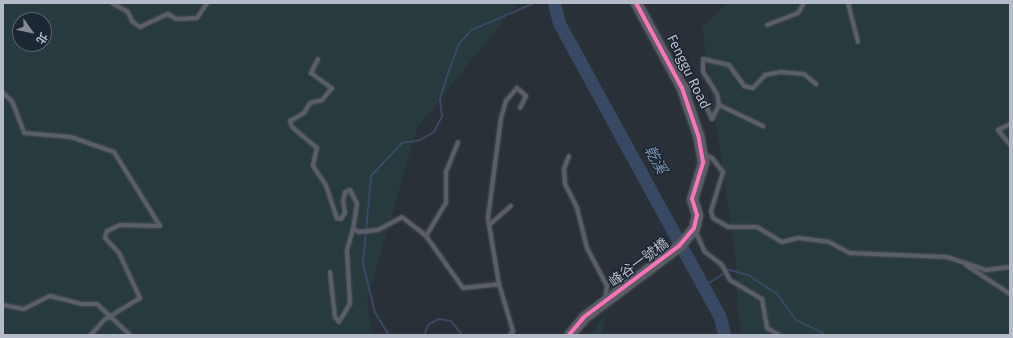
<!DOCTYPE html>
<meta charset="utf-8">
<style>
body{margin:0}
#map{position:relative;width:1013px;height:338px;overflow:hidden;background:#2a3038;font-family:"Fira Sans","Noto Sans TC",sans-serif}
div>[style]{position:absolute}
.green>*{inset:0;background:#273a3e}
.stream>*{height:2px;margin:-1px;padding:0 1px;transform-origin:1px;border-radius:1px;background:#384963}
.river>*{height:13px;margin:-6.5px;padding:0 6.5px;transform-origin:6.5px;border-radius:6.5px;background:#384963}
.roads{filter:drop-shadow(0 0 1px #484c53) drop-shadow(0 0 1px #484c53)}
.lane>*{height:4px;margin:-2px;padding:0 2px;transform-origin:2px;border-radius:2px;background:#5a5e66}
.secondary>*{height:11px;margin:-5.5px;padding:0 5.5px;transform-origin:5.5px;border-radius:5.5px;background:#595d64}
.cycleway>*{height:4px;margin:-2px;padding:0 2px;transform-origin:2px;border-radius:2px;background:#fb73b8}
span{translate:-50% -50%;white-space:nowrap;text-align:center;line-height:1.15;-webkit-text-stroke:3px #1d2633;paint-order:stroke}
.street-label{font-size:14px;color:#b4bcc9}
.water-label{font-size:15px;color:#7c92b1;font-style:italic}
.frame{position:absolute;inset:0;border:4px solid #b4bcc9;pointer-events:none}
.north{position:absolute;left:12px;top:12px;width:40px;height:40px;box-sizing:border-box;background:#1d2633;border:1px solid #59626f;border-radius:50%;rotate:123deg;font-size:11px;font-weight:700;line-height:16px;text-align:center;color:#b4bcc9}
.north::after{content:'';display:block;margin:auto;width:14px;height:18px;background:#848b96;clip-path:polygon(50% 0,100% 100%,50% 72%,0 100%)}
</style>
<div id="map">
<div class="green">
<i style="clip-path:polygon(evenodd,3px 3px,518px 3px,417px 128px,367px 300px,372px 335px,3px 335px,3px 3px,20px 20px,44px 20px,44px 44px,20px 44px,20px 20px)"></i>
<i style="clip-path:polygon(728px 3px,1010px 3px,1010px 335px,740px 335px,735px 253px,702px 27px)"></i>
<i style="clip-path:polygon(609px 309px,601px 335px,590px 335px)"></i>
</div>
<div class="stream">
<i style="left:704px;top:286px;width:31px;rotate:-32deg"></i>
<i style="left:730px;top:270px;width:19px;rotate:16deg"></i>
<i style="left:748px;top:275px;width:35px;rotate:33deg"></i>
<i style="left:777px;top:294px;width:32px;rotate:54deg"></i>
<i style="left:796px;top:320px;width:30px;rotate:26deg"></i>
<i style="left:389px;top:335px;width:26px;rotate:-122deg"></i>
<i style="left:375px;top:313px;width:51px;rotate:-103.5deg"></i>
<i style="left:363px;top:263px;width:87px;rotate:-84.7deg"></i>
<i style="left:371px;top:176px;width:45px;rotate:-46.8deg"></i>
<i style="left:402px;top:143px;width:18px;rotate:-9deg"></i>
<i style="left:420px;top:140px;width:16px;rotate:-30deg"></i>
<i style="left:434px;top:132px;width:18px;rotate:-63deg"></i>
<i style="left:442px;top:116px;width:17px;rotate:-97deg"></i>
<i style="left:440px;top:99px;width:21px;rotate:-73deg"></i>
<i style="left:446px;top:79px;width:37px;rotate:-70deg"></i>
<i style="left:459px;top:44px;width:18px;rotate:-49deg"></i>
<i style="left:471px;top:30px;width:69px;rotate:-22.9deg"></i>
<i style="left:424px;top:335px;width:11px;rotate:-68deg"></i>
<i style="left:428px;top:325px;width:12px;rotate:-31deg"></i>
<i style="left:438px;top:319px;width:13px;rotate:9deg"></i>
<i style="left:451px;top:321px;width:18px;rotate:52deg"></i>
</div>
<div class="river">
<i style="left:554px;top:3px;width:21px;rotate:76deg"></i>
<i style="left:559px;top:23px;width:335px;rotate:61.3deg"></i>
<i style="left:720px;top:317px;width:18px;rotate:77deg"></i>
</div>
<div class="roads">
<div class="lane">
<i style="left:112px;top:3px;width:18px;rotate:29deg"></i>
<i style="left:128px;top:12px;width:10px;rotate:66deg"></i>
<i style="left:132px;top:21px;width:10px;rotate:37deg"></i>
<i style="left:140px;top:27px;width:31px;rotate:-25deg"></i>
<i style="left:168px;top:14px;width:9px;rotate:32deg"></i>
<i style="left:176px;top:19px;width:21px;rotate:-3deg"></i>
<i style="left:197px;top:18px;width:18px;rotate:-56deg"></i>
<i style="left:848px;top:3px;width:40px;rotate:75.6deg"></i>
<i style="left:767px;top:25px;width:33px;rotate:-21deg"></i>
<i style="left:798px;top:13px;width:12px;rotate:-59deg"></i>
<i style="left:318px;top:59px;width:16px;rotate:117deg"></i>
<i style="left:311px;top:73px;width:26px;rotate:36deg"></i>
<i style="left:332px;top:88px;width:16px;rotate:130deg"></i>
<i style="left:322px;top:100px;width:12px;rotate:166deg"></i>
<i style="left:310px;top:103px;width:12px;rotate:121deg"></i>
<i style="left:304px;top:113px;width:16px;rotate:150deg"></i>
<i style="left:290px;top:121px;width:6px;rotate:72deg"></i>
<i style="left:292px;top:127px;width:33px;rotate:40deg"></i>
<i style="left:317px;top:148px;width:18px;rotate:103deg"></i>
<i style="left:313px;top:166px;width:23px;rotate:56deg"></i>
<i style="left:326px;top:185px;width:35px;rotate:72deg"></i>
<i style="left:337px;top:218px;width:4px;rotate:14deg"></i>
<i style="left:341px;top:219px;width:7px;rotate:-56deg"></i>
<i style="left:345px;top:213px;width:12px;rotate:-99deg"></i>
<i style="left:343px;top:201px;width:9px;rotate:-77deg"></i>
<i style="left:345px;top:192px;width:5px;rotate:-22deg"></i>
<i style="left:350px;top:190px;width:16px;rotate:63deg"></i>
<i style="left:357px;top:204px;width:25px;rotate:99deg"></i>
<i style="left:353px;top:229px;width:7px;rotate:27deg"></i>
<i style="left:359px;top:232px;width:19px;rotate:-6deg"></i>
<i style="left:378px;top:230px;width:27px;rotate:-28deg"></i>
<i style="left:402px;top:217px;width:31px;rotate:38deg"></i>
<i style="left:426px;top:236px;width:64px;rotate:54.6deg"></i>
<i style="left:463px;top:288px;width:36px;rotate:-6deg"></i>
<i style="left:684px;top:83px;width:25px;rotate:40deg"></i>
<i style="left:703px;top:99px;width:22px;rotate:66deg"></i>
<i style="left:712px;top:119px;width:16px;rotate:-63deg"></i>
<i style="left:719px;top:105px;width:11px;rotate:-100deg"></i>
<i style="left:717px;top:94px;width:26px;rotate:-122deg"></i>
<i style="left:703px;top:72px;width:13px;rotate:-90deg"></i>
<i style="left:703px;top:59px;width:27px;rotate:13deg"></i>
<i style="left:729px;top:65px;width:26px;rotate:54deg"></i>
<i style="left:744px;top:86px;width:9px;rotate:13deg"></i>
<i style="left:753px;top:88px;width:18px;rotate:-47deg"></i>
<i style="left:765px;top:75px;width:15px;rotate:-11deg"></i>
<i style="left:780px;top:72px;width:24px;rotate:5deg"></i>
<i style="left:804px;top:74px;width:16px;rotate:40deg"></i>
<i style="left:3px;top:93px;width:12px;rotate:42deg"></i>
<i style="left:12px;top:101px;width:34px;rotate:69deg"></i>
<i style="left:24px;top:133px;width:47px;rotate:4.9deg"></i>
<i style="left:71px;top:137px;width:46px;rotate:19.2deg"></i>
<i style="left:114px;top:152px;width:87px;rotate:58.1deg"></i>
<i style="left:160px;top:226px;width:40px;rotate:-178.6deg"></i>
<i style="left:120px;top:225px;width:14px;rotate:155deg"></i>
<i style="left:107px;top:231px;width:7px;rotate:106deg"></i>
<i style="left:105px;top:238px;width:21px;rotate:47deg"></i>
<i style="left:119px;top:253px;width:50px;rotate:65deg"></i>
<i style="left:140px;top:298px;width:42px;rotate:148.6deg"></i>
<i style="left:104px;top:320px;width:20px;rotate:131deg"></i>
<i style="left:719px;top:105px;width:49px;rotate:25.5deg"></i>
<i style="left:1010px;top:124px;width:13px;rotate:153deg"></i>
<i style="left:998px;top:130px;width:19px;rotate:51deg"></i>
<i style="left:703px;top:154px;width:10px;rotate:24deg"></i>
<i style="left:712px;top:158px;width:18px;rotate:52deg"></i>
<i style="left:723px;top:172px;width:41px;rotate:107.1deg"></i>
<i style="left:711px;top:211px;width:7px;rotate:74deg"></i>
<i style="left:713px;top:218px;width:17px;rotate:31deg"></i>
<i style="left:728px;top:227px;width:29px"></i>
<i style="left:757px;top:227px;width:29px;rotate:31deg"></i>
<i style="left:782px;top:242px;width:16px;rotate:-14deg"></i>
<i style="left:798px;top:238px;width:31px;rotate:7deg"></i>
<i style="left:829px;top:242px;width:24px;rotate:28deg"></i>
<i style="left:850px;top:253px;width:97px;rotate:2.4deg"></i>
<i style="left:947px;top:257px;width:41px;rotate:18.4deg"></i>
<i style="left:986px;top:270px;width:24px;rotate:-7deg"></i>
<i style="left:569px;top:156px;width:14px;rotate:111deg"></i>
<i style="left:564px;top:169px;width:15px;rotate:86deg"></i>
<i style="left:565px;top:184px;width:27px;rotate:63deg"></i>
<i style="left:577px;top:208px;width:41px;rotate:76deg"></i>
<i style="left:587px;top:248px;width:43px;rotate:62.2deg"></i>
<i style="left:607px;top:286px;width:12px;rotate:99deg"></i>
<i style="left:489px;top:225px;width:29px;rotate:-41deg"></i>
<i style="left:695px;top:230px;width:24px;rotate:66deg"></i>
<i style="left:705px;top:252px;width:21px;rotate:37deg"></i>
<i style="left:722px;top:265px;width:17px;rotate:62deg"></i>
<i style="left:730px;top:280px;width:37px;rotate:31deg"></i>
<i style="left:762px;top:299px;width:29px;rotate:80deg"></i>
<i style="left:767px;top:328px;width:14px;rotate:30deg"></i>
<i style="left:426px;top:236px;width:39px;rotate:-59deg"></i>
<i style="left:446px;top:203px;width:31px;rotate:-90deg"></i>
<i style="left:446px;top:172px;width:32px;rotate:-68deg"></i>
<i style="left:966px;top:265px;width:53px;rotate:33.4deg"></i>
<i style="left:330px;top:272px;width:45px;rotate:83.7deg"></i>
<i style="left:335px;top:317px;width:6px;rotate:51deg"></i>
<i style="left:339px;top:322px;width:21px;rotate:-59deg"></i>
<i style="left:350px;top:304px;width:54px;rotate:-93.2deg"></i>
<i style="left:347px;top:250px;width:22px;rotate:-74deg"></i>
<i style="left:3px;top:305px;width:21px;rotate:11deg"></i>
<i style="left:24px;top:309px;width:29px;rotate:-27deg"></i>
<i style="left:50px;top:296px;width:33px;rotate:14deg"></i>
<i style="left:82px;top:304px;width:15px"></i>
<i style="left:97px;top:304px;width:45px;rotate:43.2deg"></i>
<i style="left:510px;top:335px;width:5px;rotate:-53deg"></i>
<i style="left:513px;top:331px;width:49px;rotate:-106.6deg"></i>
<i style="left:499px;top:284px;width:67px;rotate:-99.5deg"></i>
<i style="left:488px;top:218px;width:101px;rotate:-82.6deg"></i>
<i style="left:501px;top:118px;width:18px;rotate:-74deg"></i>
<i style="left:506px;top:101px;width:17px;rotate:-50deg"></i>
<i style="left:517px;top:88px;width:12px;rotate:42deg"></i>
<i style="left:526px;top:96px;width:13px;rotate:117deg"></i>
</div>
<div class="secondary">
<i style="left:569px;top:335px;width:23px;rotate:-50deg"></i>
<i style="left:584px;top:317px;width:119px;rotate:-36.8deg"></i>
<i style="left:679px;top:246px;width:23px;rotate:-50deg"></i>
<i style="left:694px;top:228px;width:13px;rotate:-77deg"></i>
<i style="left:697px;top:215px;width:17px;rotate:-107deg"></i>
<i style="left:692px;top:199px;width:39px;rotate:-73deg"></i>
<i style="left:703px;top:162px;width:27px;rotate:-100deg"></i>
<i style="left:698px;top:135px;width:50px;rotate:-108.8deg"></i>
<i style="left:682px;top:88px;width:97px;rotate:-118.4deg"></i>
</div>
</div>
<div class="cycleway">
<i style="left:569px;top:335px;width:23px;rotate:-50deg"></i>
<i style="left:584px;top:317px;width:119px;rotate:-36.8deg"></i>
<i style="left:679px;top:246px;width:23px;rotate:-50deg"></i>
<i style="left:694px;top:228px;width:13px;rotate:-77deg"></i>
<i style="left:697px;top:215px;width:17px;rotate:-107deg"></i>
<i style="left:692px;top:199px;width:39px;rotate:-73deg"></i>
<i style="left:703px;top:162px;width:27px;rotate:-100deg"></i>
<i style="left:698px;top:135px;width:50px;rotate:-108.8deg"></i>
<i style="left:682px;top:88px;width:97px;rotate:-118.4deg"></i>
</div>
<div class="street-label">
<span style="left:688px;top:72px;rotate:64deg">Fenggu Road</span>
<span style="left:639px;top:263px;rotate:-37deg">峰谷一號橋</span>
</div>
<div class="water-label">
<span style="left:655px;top:160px;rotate:61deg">乾溪</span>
</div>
<div class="frame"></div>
<div class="north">北</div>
</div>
